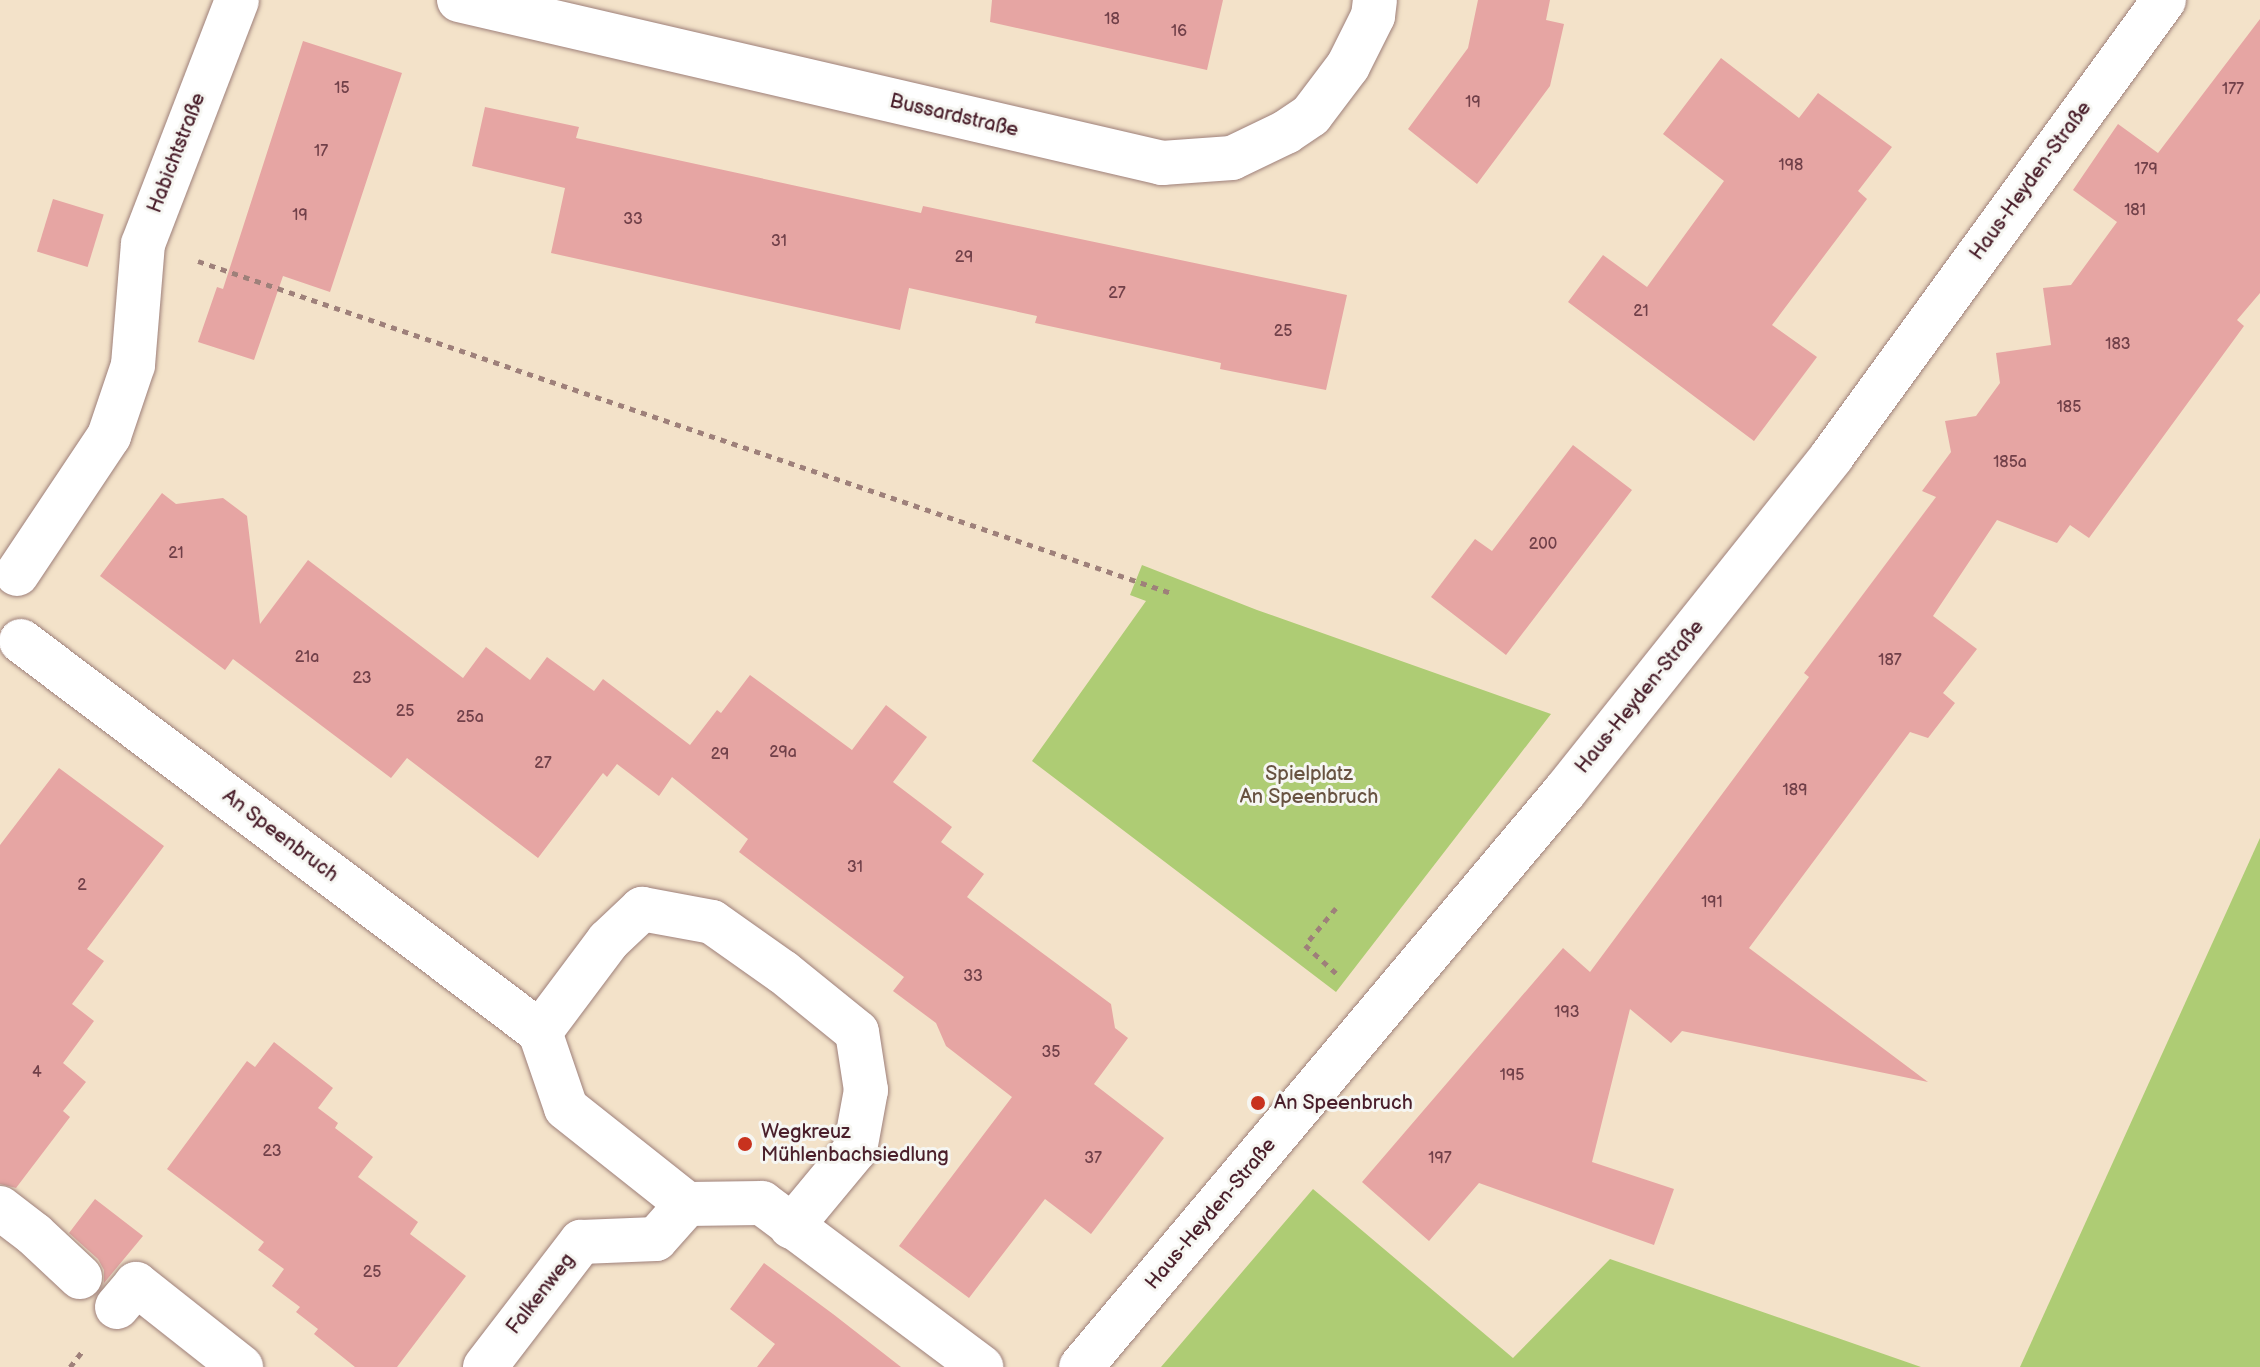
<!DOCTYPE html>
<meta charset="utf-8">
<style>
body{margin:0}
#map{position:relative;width:2260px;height:1367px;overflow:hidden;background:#f3e2c9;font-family:"Balsamiq Sans",sans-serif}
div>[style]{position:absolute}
.green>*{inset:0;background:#aecc74}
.building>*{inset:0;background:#e6a5a3;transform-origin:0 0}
.path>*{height:5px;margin-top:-2.5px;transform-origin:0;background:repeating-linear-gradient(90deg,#9e807a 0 6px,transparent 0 12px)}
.roads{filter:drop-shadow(0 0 2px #9e807a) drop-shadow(0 0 2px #9e807a)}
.minor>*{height:44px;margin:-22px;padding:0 22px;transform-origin:22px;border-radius:22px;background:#fff}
.dots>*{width:22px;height:22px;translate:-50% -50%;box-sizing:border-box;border:4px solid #f6f6f2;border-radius:50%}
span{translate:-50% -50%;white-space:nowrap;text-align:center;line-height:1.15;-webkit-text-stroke:6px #f6f6f2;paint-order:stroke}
.number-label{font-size:16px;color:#714049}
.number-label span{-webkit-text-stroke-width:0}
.street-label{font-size:20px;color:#4a1f2b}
.park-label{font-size:20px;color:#685341}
.poi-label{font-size:20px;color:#4a1f2b}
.left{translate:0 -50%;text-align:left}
</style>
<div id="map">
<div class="green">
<i style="clip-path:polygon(1142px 565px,1257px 610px,1551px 714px,1336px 992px,1032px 761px,1146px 601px,1130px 595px)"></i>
<i style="clip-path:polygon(2260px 838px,2260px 1367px,2020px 1367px)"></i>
<i style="clip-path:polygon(1313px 1189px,1513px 1358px,1610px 1259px,1921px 1367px,1161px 1367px)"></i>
</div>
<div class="building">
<i style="clip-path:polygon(992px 0,1223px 0,1207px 70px,990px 22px)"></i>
<i style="clip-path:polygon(1478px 0,1550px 0,1546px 20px,1564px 24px,1550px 86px,1477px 184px,1408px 129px,1468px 48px)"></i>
<i style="clip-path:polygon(2260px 19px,2260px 293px,2237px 320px,2244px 326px,2089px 538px,2070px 525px,2057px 543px,1997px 520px,1933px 616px,1977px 649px,1943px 693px,1955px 703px,1928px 738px,1910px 732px,1749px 948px,1928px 1082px,1682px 1031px,1671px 1043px,1630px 1009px,1592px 1162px,1674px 1189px,1654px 1245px,1479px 1183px,1429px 1241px,1362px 1182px,1563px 948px,1590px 972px,1809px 677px,1804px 673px,1936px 497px,1922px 491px,1951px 452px,1945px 421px,1976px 416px,2000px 383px,1996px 353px,2051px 345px,2043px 288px,2071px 285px,2117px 222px,2073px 190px,2118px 124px,2158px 153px)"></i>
<i style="clip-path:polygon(303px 41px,402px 73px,330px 292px,283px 276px,254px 360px,198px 342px,217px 287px,223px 289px)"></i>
<i style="clip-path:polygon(1721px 58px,1799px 118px,1818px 93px,1892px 147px,1858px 191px,1867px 199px,1772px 325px,1817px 357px,1754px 441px,1568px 302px,1603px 255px,1647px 287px,1724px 181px,1663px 134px)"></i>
<i style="clip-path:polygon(485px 107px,579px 127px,576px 138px,921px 213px,923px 206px,1347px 295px,1326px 390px,1220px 369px,1221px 363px,1035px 323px,1037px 316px,909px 288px,900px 330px,551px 253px,565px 188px,472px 166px)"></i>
<i style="left:53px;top:199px;width:53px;height:55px;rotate:17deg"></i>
<i style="clip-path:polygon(1573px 445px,1632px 490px,1506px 655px,1431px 597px,1475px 539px,1492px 551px)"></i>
<i style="clip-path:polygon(162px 493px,176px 504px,223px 498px,247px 516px,260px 624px,308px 560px,463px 678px,486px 647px,530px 680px,547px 657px,594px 691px,603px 679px,690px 745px,717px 710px,721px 713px,750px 675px,852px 750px,886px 705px,927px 737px,893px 782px,952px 827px,941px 842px,984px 874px,967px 897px,1111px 1004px,1115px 1028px,1128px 1038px,1094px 1084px,1164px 1138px,1091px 1234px,1045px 1199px,969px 1298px,899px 1246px,1012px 1097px,946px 1046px,936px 1023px,893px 991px,904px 977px,739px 852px,748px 839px,672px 777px,659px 796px,617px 764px,607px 777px,603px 773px,538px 858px,407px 758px,391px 778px,233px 659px,225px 670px,100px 576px)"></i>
<i style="clip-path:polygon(59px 768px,164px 846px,87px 949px,104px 961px,72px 1004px,94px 1021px,63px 1063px,86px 1082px,63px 1111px,70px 1117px,16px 1188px,0 1184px,0 845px)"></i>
<i style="clip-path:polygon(274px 1042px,333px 1088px,318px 1108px,338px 1123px,335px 1128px,373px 1157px,358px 1177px,418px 1222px,410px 1234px,466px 1276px,397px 1367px,355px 1367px,314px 1334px,318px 1329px,296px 1312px,300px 1307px,272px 1286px,284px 1269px,258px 1250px,264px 1242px,167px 1169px,247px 1061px,255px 1067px)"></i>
<i style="clip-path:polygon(95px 1199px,143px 1236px,104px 1283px,104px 1270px,98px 1259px,69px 1233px)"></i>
<i style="clip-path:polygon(764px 1263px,833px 1314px,901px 1367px,757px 1367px,775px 1344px,730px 1309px)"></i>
</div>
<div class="path">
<i style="left:198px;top:261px;width:1031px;rotate:18.84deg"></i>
<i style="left:1336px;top:908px;width:48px;rotate:130deg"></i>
<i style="left:1305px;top:945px;width:43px;rotate:42.2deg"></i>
<i style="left:70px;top:1367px;width:23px;rotate:-52deg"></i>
</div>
<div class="roads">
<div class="minor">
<i style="left:459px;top:0;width:722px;rotate:13.05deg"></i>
<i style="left:1162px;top:163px;width:70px;rotate:-4.1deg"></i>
<i style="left:1232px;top:158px;width:60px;rotate:-25.7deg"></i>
<i style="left:1286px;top:132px;width:30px;rotate:-34deg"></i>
<i style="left:1311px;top:115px;width:61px;rotate:-52.9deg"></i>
<i style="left:1348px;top:66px;width:56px;rotate:-63.4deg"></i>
<i style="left:1373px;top:16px;width:16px;rotate:-83deg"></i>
<i style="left:17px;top:574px;width:166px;rotate:-56.3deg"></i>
<i style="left:109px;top:436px;width:75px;rotate:-71.3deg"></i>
<i style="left:133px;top:365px;width:121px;rotate:-85.3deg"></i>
<i style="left:143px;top:244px;width:261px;rotate:-68.9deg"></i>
<i style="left:21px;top:641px;width:650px;rotate:36.99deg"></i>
<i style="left:540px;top:1032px;width:80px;rotate:71.1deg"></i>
<i style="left:566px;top:1108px;width:154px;rotate:38.4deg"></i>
<i style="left:687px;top:1204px;width:75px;rotate:-0.8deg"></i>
<i style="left:762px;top:1203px;width:274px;rotate:36.8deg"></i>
<i style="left:540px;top:1032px;width:114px;rotate:-53.2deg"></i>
<i style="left:608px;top:941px;width:47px;rotate:-43.3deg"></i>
<i style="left:642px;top:909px;width:71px;rotate:10.5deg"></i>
<i style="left:712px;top:922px;width:87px;rotate:35.2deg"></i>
<i style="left:783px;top:972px;width:95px;rotate:39deg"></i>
<i style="left:857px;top:1032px;width:59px;rotate:81.2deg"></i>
<i style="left:866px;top:1090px;width:61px;rotate:100.4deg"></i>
<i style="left:855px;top:1150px;width:100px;rotate:129.7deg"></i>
<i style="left:0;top:1208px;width:43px;rotate:37.4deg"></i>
<i style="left:34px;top:1234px;width:63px;rotate:43.1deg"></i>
<i style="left:117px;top:1307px;width:30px;rotate:-50deg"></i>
<i style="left:136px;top:1284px;width:134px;rotate:38.3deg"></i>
<i style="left:485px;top:1367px;width:158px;rotate:-52.5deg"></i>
<i style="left:581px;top:1242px;width:75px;rotate:-2.3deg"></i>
<i style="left:656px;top:1239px;width:47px;rotate:-48.5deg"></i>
<i style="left:1081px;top:1367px;width:752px;rotate:-49.96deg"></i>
<i style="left:1565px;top:791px;width:428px;rotate:-51.4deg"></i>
<i style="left:1832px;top:456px;width:564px;rotate:-53.94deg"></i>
</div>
</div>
<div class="dots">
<i style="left:1258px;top:1103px;background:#c8321e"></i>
<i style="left:745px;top:1144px;background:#c8321e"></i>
</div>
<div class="number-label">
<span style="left:1112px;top:20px">18</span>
<span style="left:1179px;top:32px">16</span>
<span style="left:342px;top:89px">15</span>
<span style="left:2233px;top:90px">177</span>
<span style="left:1473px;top:103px">19</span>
<span style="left:321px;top:152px">17</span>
<span style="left:1791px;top:166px">198</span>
<span style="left:2146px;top:170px">179</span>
<span style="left:2135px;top:211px">181</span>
<span style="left:300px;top:216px">19</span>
<span style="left:633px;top:220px">33</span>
<span style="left:779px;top:242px">31</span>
<span style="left:964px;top:258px">29</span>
<span style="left:1117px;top:294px">27</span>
<span style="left:1641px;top:312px">21</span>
<span style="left:1283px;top:332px">25</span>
<span style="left:2118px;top:345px">183</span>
<span style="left:2069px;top:408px">185</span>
<span style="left:2010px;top:463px">185a</span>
<span style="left:1543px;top:545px">200</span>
<span style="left:176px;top:554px">21</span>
<span style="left:307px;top:658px">21a</span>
<span style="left:1890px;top:661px">187</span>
<span style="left:362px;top:679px">23</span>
<span style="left:405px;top:712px">25</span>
<span style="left:470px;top:718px">25a</span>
<span style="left:783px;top:753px">29a</span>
<span style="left:720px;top:755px">29</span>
<span style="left:543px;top:764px">27</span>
<span style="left:1795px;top:791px">189</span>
<span style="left:855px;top:868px">31</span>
<span style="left:82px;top:886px">2</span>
<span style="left:1712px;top:903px">191</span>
<span style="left:973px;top:977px">33</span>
<span style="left:1567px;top:1013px">193</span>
<span style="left:1051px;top:1053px">35</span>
<span style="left:37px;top:1073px">4</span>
<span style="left:1512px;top:1076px">195</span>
<span style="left:272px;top:1152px">23</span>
<span style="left:1093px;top:1159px">37</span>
<span style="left:1440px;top:1159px">197</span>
<span style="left:372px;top:1273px">25</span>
</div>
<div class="street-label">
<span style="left:954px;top:116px;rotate:13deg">Bussardstraße</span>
<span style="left:177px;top:153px;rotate:-69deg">Habichtstraße</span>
<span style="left:2031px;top:181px;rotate:-54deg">Haus-Heyden-Straße</span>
<span style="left:1640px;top:697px;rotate:-51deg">Haus-Heyden-Straße</span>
<span style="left:280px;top:836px;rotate:37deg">An Speenbruch</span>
<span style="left:1211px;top:1214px;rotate:-50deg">Haus-Heyden-Straße</span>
<span style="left:541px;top:1294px;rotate:-52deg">Falkenweg</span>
</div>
<div class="park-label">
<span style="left:1309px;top:786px">Spielplatz<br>An Speenbruch</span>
</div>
<div class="poi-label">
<span class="left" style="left:1274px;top:1103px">An Speenbruch</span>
<span class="left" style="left:761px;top:1144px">Wegkreuz<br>Mühlenbachsiedlung</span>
</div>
</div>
